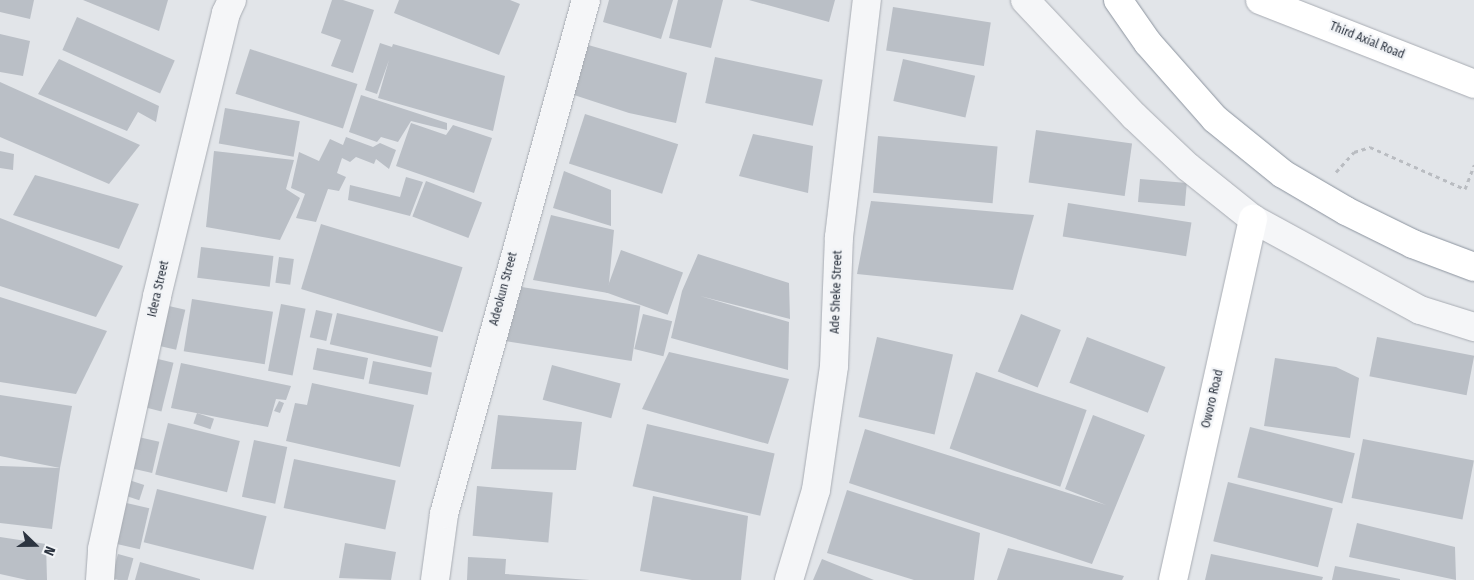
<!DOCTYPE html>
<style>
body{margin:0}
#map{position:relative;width:1474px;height:580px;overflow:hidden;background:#e2e5e9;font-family:"Fira Sans Condensed",sans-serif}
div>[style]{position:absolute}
.building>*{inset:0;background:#babfc6;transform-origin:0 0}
.path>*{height:3px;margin-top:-1.5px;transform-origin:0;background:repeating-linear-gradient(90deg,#b9bcc1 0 4px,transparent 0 8px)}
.roads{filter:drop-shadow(0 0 1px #a8acb3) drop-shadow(0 0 1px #a8acb3)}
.street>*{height:28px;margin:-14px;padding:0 14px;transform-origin:14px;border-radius:14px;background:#f5f6f8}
.secondary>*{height:28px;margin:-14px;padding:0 14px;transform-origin:14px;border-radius:14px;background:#fff}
.highway>*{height:28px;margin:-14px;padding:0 14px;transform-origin:14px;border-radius:14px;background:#fff}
.bridges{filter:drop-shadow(0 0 1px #8b939e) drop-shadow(0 0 1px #8b939e)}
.highway-bridge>*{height:28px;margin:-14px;padding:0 14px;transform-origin:14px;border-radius:14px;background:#fff}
span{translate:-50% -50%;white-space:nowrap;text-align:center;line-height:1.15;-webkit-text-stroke:4.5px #f2f4f7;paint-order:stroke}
.street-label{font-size:12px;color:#2c3440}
.north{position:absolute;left:10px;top:520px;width:50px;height:50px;-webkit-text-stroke:4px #f2f4f7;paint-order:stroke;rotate:112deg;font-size:14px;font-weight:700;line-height:20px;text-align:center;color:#2c3440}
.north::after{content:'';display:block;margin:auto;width:18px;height:22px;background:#2c3440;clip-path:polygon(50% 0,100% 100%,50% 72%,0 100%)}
</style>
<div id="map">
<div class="building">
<i style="clip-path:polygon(0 0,34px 0,30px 19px,0 12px)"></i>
<i style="clip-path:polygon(83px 0,168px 0,159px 31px)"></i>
<i style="clip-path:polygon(332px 0,343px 0,374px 10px,353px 73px,331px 66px,341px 40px,321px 33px)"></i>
<i style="clip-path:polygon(399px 0,510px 0,520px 4px,499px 55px,394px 13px)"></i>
<i style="clip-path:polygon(609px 0,673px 0,661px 39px,603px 22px)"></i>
<i style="clip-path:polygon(678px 0,723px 0,711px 48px,669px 38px)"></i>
<i style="clip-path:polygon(749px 0,835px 0,829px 22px)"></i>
<i style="left:893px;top:7px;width:99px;height:44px;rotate:9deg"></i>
<i style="left:77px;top:17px;width:107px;height:36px;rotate:24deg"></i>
<i style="clip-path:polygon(0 34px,30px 41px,23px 76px,0 72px)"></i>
<i style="clip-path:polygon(574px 41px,687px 73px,676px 123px,629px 113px,568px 93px)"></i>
<i style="clip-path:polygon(380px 43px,392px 47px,393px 44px,505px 76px,493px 131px,378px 98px,389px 60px,377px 94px,365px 90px)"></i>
<i style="left:250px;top:49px;width:113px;height:47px;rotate:18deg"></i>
<i style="left:715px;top:57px;width:110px;height:47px;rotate:12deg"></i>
<i style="clip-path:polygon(59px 59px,159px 106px,156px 122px,138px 112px,127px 131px,38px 94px)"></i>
<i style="left:903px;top:59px;width:74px;height:43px;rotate:13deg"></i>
<i style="clip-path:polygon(0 82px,140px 145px,109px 184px,0 137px)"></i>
<i style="clip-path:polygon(361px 95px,447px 123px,447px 130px,411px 121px,398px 142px,381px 137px,377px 142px,349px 132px)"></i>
<i style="left:225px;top:108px;width:76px;height:36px;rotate:10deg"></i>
<i style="left:585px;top:114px;width:98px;height:52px;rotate:18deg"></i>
<i style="clip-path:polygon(411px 123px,446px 135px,453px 125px,492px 138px,474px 193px,396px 166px)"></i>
<i style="left:1036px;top:130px;width:97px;height:53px;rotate:8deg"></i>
<i style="clip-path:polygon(753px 134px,813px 146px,808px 193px,739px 176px)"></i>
<i style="left:878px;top:136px;width:120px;height:57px;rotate:5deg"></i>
<i style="clip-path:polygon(346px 137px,373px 147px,380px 143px,396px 150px,389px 169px,376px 159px,374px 164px,356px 157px,350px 162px,342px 158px,337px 173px,346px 177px,339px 191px,328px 189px,316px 222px,296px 218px,305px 194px,291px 188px,299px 152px,319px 161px,330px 139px,343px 145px)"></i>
<i style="clip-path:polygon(0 151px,14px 154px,13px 170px,0 168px)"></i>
<i style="clip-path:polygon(214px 151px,294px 160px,286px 189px,300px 198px,280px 240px,206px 227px)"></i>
<i style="clip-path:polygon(564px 171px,611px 190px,611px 226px,553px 208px)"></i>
<i style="clip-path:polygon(35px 175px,139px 204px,119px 249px,13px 215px)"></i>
<i style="clip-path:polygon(406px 177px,423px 182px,410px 216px,348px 200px,350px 185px,400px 197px)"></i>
<i style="left:1140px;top:179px;width:47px;height:23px;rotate:5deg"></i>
<i style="left:426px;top:181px;width:60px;height:38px;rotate:21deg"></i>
<i style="clip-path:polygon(871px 201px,1034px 215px,1013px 290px,857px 274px)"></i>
<i style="left:1068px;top:203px;width:125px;height:34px;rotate:9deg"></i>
<i style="clip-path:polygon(551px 215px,614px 230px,608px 293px,533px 280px)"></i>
<i style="clip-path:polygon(0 218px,123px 266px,96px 317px,0 286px)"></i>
<i style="left:321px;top:224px;width:148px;height:68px;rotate:17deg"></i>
<i style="left:201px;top:247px;width:73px;height:31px;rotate:7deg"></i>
<i style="left:621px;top:250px;width:66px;height:45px;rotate:20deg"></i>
<i style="clip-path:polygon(698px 254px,789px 283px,790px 319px,700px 296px,789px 322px,788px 370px,671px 338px,682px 291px)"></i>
<i style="left:279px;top:257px;width:15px;height:26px;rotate:8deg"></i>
<i style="left:509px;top:285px;width:133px;height:56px;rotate:9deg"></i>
<i style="clip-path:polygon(0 297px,107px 331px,76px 394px,0 382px)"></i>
<i style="left:192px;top:299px;width:82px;height:53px;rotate:9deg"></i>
<i style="left:160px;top:304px;width:26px;height:41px;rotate:13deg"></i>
<i style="left:281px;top:304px;width:25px;height:68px;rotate:11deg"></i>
<i style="left:316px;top:310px;width:17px;height:28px;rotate:13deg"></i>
<i style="left:337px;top:313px;width:104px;height:32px;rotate:13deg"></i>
<i style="left:643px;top:314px;width:30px;height:36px;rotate:14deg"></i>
<i style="left:1021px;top:314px;width:43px;height:62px;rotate:22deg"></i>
<i style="left:877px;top:337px;width:78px;height:82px;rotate:13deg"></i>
<i style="left:1087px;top:337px;width:84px;height:49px;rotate:21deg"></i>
<i style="left:1377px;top:337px;width:99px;height:40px;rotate:11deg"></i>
<i style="left:317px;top:348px;width:52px;height:22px;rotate:11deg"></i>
<i style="clip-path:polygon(669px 352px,789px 379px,768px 444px,642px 409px)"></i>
<i style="clip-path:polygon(1275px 358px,1336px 367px,1359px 378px,1350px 438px,1264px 426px)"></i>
<i style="left:158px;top:359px;width:16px;height:50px;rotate:14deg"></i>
<i style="left:373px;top:361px;width:60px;height:23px;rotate:11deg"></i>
<i style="clip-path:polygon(181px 363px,291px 386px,286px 400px,276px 399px,268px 427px,171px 408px)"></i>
<i style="left:552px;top:365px;width:71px;height:36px;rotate:15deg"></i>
<i style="left:976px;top:372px;width:117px;height:81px;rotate:19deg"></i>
<i style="clip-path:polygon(312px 383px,414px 405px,400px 467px,286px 441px,295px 403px,307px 405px)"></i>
<i style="clip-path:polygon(0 395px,72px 406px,60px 468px,0 456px)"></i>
<i style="clip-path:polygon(279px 401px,284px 403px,280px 413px,274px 411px)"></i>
<i style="left:197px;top:413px;width:18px;height:11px;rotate:19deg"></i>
<i style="clip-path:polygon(498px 415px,582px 422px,576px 470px,491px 469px)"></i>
<i style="clip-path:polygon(1093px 415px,1145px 435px,1092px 564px,849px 483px,865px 429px,1106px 505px,1065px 489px)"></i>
<i style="left:168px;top:423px;width:74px;height:53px;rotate:14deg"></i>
<i style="left:647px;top:424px;width:131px;height:64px;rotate:13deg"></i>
<i style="left:1250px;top:427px;width:108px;height:52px;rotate:14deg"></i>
<i style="left:134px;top:436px;width:26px;height:32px;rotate:13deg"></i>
<i style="left:1363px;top:439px;width:113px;height:60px;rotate:11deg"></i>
<i style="left:254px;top:440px;width:34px;height:58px;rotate:12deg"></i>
<i style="left:294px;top:459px;width:104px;height:50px;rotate:12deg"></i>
<i style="clip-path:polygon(0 466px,60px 468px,52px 529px,0 523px)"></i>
<i style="left:129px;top:480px;width:16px;height:16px;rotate:18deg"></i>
<i style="left:1228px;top:482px;width:108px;height:61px;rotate:14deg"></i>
<i style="left:477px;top:486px;width:76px;height:50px;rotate:5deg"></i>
<i style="left:157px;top:489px;width:113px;height:55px;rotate:14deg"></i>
<i style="clip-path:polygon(847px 490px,980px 533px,974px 580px,914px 580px,827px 553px)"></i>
<i style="clip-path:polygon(653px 496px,748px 516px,741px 580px,692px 580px,640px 571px)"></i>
<i style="left:122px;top:502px;width:28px;height:42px;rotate:13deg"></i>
<i style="clip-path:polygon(1357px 523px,1455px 547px,1456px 580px,1349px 557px)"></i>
<i style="clip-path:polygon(0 537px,46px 544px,47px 580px,27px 580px,0 574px)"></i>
<i style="clip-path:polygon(345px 543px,396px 552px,391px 580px,339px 578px)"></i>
<i style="clip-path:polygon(1008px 548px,1124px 576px,1122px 580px,997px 580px)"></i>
<i style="left:118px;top:554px;width:16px;height:25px;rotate:15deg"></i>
<i style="clip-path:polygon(1211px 554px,1323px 577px,1322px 580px,1205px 580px)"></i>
<i style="clip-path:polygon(468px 557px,506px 559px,505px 574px,590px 580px,467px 580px)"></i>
<i style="clip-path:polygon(822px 559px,874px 580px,813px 580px)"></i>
<i style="clip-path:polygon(140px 562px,200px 579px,200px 580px,135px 580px)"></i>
<i style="clip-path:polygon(1335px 566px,1400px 579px,1400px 580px,1332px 580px)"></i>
</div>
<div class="path">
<i style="left:1336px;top:172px;width:27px;rotate:-48deg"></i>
<i style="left:1354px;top:152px;width:17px;rotate:-17deg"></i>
<i style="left:1370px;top:147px;width:104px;rotate:23.9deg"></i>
<i style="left:1465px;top:189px;width:26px;rotate:-69deg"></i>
</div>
<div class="roads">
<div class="street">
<i style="left:1025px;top:0;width:159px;rotate:46.8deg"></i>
<i style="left:1134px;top:116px;width:74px;rotate:43.4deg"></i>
<i style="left:1188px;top:167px;width:83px;rotate:38.7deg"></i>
<i style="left:1253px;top:219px;width:190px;rotate:28.6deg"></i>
<i style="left:1420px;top:310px;width:57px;rotate:17.5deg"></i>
<i style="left:100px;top:580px;width:31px;rotate:-86deg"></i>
<i style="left:102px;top:549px;width:259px;rotate:-77.7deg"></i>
<i style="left:157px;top:296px;width:291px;rotate:-76.3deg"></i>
<i style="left:226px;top:13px;width:14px;rotate:-65deg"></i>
<i style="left:435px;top:580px;width:67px;rotate:-82.2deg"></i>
<i style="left:444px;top:514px;width:533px;rotate:-74.56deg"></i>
<i style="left:789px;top:580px;width:94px;rotate:-73.3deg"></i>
<i style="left:816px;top:490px;width:125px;rotate:-81.7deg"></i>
<i style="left:834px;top:366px;width:129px;rotate:-87.8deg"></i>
<i style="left:839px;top:237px;width:239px;rotate:-83.3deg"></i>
</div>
<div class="secondary">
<i style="left:1173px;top:580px;width:370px;rotate:-77.5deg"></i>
</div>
<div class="highway">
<i style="left:1260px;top:0;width:230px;rotate:21.4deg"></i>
</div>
</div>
<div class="bridges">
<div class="highway-bridge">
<i style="left:1118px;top:0;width:52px;rotate:55.1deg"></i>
<i style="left:1148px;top:43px;width:101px;rotate:48.6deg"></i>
<i style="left:1215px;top:119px;width:87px;rotate:39deg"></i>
<i style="left:1283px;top:174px;width:73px;rotate:30.4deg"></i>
<i style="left:1346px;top:211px;width:75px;rotate:26.2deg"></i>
<i style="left:1413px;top:244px;width:65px;rotate:20.7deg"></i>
</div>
</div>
<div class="street-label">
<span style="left:1367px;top:41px;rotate:22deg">Third Axial Road</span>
<span style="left:159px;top:289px;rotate:-77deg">Idera Street</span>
<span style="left:504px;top:289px;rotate:-75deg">Adeokun Street</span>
<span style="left:837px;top:292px;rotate:-88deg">Ade Sheke Street</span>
<span style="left:1213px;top:399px;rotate:-77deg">Oworo Road</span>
</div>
<div class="north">N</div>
</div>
